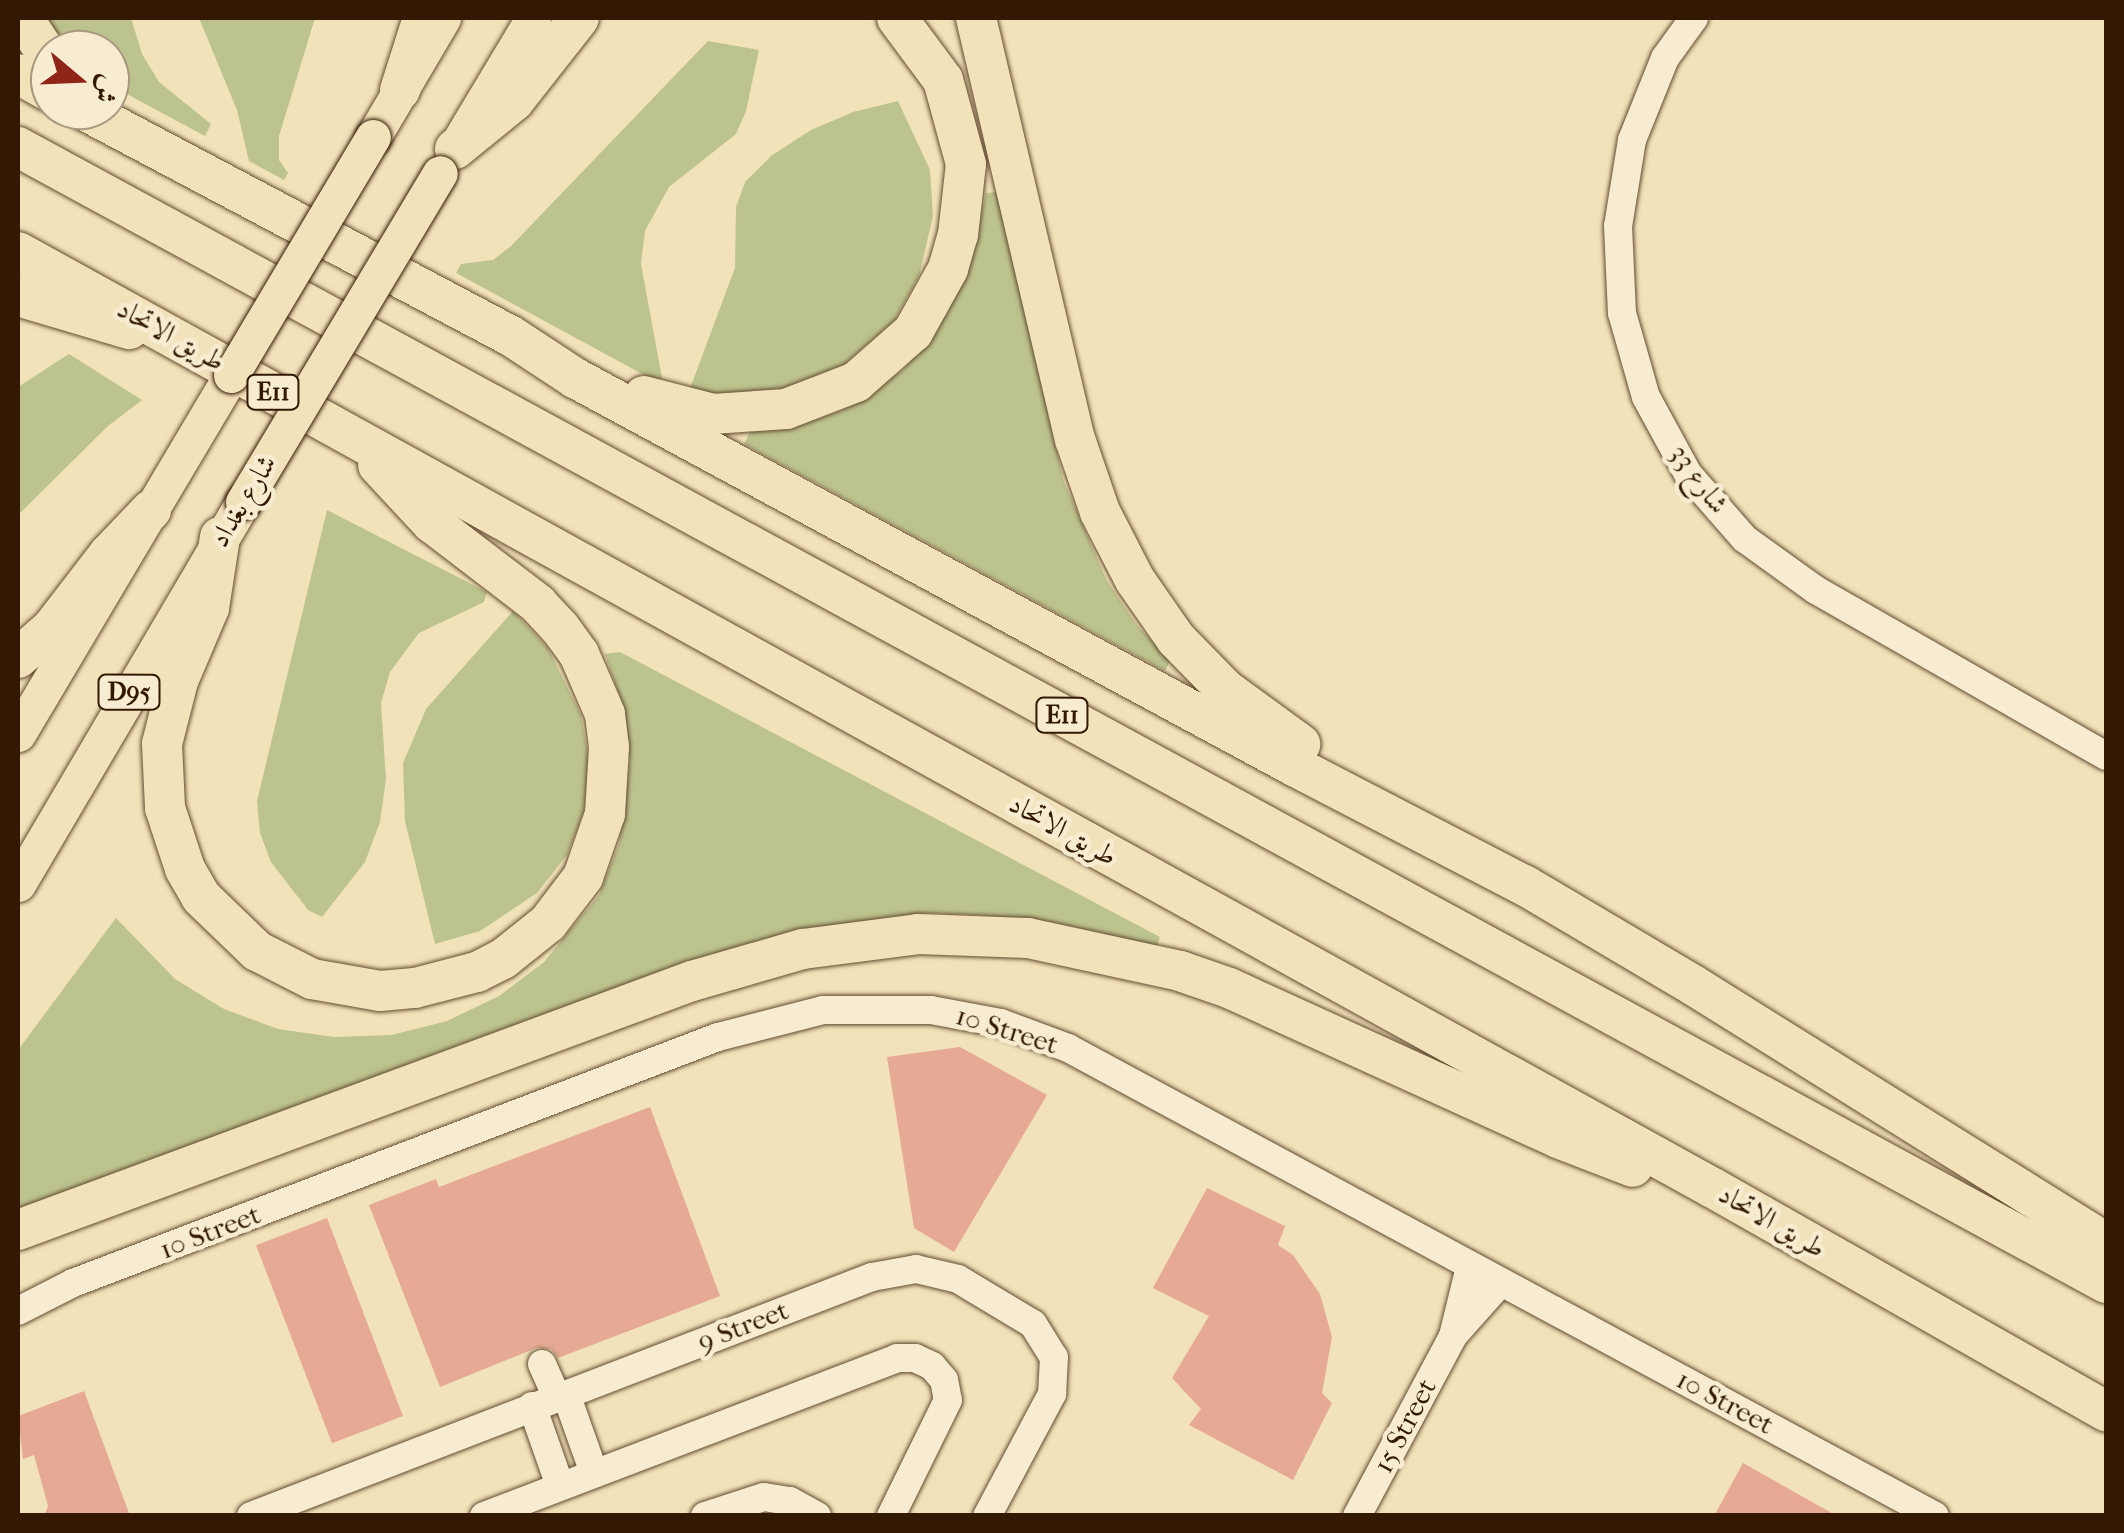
<!DOCTYPE html>
<meta charset="utf-8">
<style>
body{margin:0}
#map{position:relative;width:2124px;height:1533px;overflow:hidden;background:#f2e2b9;font-family:"IM FELL French Canon",Amiri,serif}
div>[style]{position:absolute}
.green>*{inset:0;background:#bdc38e}
.building>*{inset:0;background:#e5a994;transform-origin:0 0}
.roads{filter:drop-shadow(0 0 2px #634b30) drop-shadow(0 0 2px #634b30)}
.minor>*{height:28px;margin:-14px;padding:0 14px;transform-origin:14px;border-radius:14px;background:#f7ecd2}
.major>*{height:35px;margin:-17.5px;padding:0 17.5px;transform-origin:17.5px;border-radius:17.5px;background:#f2e2b9}
.highway>*{height:40px;margin:-20px;padding:0 20px;transform-origin:20px;border-radius:20px;background:#f2e2b9}
.bridges{filter:drop-shadow(0 0 2px #331903) drop-shadow(0 0 2px #331903)}
.major-bridge>*{height:35px;margin:-17.5px;padding:0 17.5px;transform-origin:17.5px;border-radius:17.5px;background:#f2e2b9}
span{translate:-50% -50%;white-space:nowrap;text-align:center;line-height:1.15;-webkit-text-stroke:9px #f7ecd2;paint-order:stroke}
.shield-label span{padding:2px 8px;background:#f7ecd2;border:2px solid;border-radius:8px;-webkit-text-stroke-width:0}
.shield-label{font-size:25px;color:#331903;font-weight:700}
.street-label{font-size:28px;color:#331903}
.frame{position:absolute;inset:0;border:20px solid #331903;pointer-events:none}
.north{position:absolute;left:30px;top:30px;width:100px;height:100px;box-sizing:border-box;background:#f7ecd2;border:2px solid #a9987f;border-radius:50%;rotate:109deg;font-size:28px;font-weight:700;line-height:40px;text-align:center;color:#331903}
.north::after{content:'';display:block;margin:auto;width:35px;height:45px;background:#8f2418;clip-path:polygon(50% 0,100% 100%,50% 72%,0 100%)}
</style>
<div id="map">
<div class="green">
<i style="clip-path:polygon(40px 18px,131px 18px,142px 54px,159px 82px,211px 124px,205px 136px,110px 85px,110px 50px,64px 50px)"></i>
<i style="clip-path:polygon(199px 18px,315px 18px,279px 136px,279px 160px,288px 173px,284px 180px,249px 161px,237px 110px)"></i>
<i style="clip-path:polygon(708px 41px,759px 50px,746px 111px,736px 134px,669px 187px,645px 231px,641px 264px,662px 378px,657px 382px,456px 273px,461px 264px,493px 260px,511px 246px)"></i>
<i style="clip-path:polygon(898px 101px,930px 170px,933px 216px,919px 276px,894px 321px,842px 366px,782px 390px,714px 394px,689px 391px,735px 268px,736px 207px,745px 182px,771px 156px,811px 130px,853px 112px)"></i>
<i style="clip-path:polygon(997px 192px,1064px 482px,1107px 581px,1136px 624px,1170px 661px,1165px 671px,744px 444px,750px 432px,796px 426px,843px 410px,903px 370px,946px 316px,972px 257px,986px 193px)"></i>
<i style="clip-path:polygon(69px 354px,142px 400px,108px 426px,18px 515px,18px 387px)"></i>
<i style="clip-path:polygon(327px 510px,487px 592px,484px 602px,419px 633px,390px 672px,381px 703px,386px 779px,380px 822px,365px 862px,322px 917px,308px 910px,271px 862px,260px 833px,257px 801px)"></i>
<i style="clip-path:polygon(513px 611px,548px 648px,581px 715px,589px 763px,584px 811px,567px 855px,537px 893px,480px 931px,435px 944px,405px 821px,403px 763px,426px 709px)"></i>
<i style="clip-path:polygon(620px 652px,1160px 937px,1157px 946px,1071px 926px,979px 915px,929px 913px,796px 933px,18px 1217px,18px 1050px,116px 918px,175px 979px,224px 1009px,278px 1029px,334px 1037px,391px 1035px,447px 1021px,499px 996px,544px 962px,599px 895px,619px 844px,630px 761px,623px 706px,605px 654px)"></i>
</div>
<div class="building">
<i style="clip-path:polygon(960px 1047px,1047px 1095px,954px 1252px,914px 1228px,887px 1057px)"></i>
<i style="clip-path:polygon(650px 1107px,720px 1296px,558px 1358px,551px 1349px,536px 1348px,440px 1387px,369px 1205px,436px 1179px,439px 1187px)"></i>
<i style="clip-path:polygon(1207px 1188px,1285px 1226px,1278px 1245px,1293px 1255px,1320px 1294px,1332px 1337px,1322px 1393px,1332px 1403px,1293px 1480px,1189px 1425px,1201px 1409px,1172px 1378px,1209px 1316px,1153px 1288px)"></i>
<i style="left:327px;top:1218px;width:212px;height:76px;rotate:69deg"></i>
<i style="clip-path:polygon(84px 1391px,130px 1516px,44px 1516px,48px 1506px,34px 1455px,23px 1459px,18px 1416px)"></i>
<i style="clip-path:polygon(1743px 1463px,1837px 1516px,1714px 1516px)"></i>
</div>
<div class="roads">
<div class="minor">
<i style="left:1694px;top:18px;width:49px;rotate:125.9deg"></i>
<i style="left:1665px;top:58px;width:88px;rotate:111.9deg"></i>
<i style="left:1632px;top:140px;width:87px;rotate:99.2deg"></i>
<i style="left:1618px;top:226px;width:87px;rotate:87.4deg"></i>
<i style="left:1622px;top:313px;width:87px;rotate:74.1deg"></i>
<i style="left:1646px;top:397px;width:88px;rotate:61.4deg"></i>
<i style="left:1688px;top:474px;width:86px;rotate:48.8deg"></i>
<i style="left:1745px;top:539px;width:87px;rotate:35.7deg"></i>
<i style="left:1816px;top:590px;width:334px;rotate:29.8deg"></i>
<i style="left:18px;top:1311px;width:62px;rotate:-27deg"></i>
<i style="left:73px;top:1283px;width:690px;rotate:-20.88deg"></i>
<i style="left:718px;top:1037px;width:108px;rotate:-14.4deg"></i>
<i style="left:823px;top:1010px;width:108px"></i>
<i style="left:931px;top:1010px;width:71px;rotate:10.5deg"></i>
<i style="left:1001px;top:1023px;width:72px;rotate:20.5deg"></i>
<i style="left:1068px;top:1048px;width:985px;rotate:28.36deg"></i>
<i style="left:1453px;top:1336px;width:71px;rotate:-76.2deg"></i>
<i style="left:542px;top:1364px;width:36px;rotate:66deg"></i>
<i style="left:566px;top:1394px;width:84px;rotate:70.5deg"></i>
<i style="left:532px;top:1406px;width:85px;rotate:70.7deg"></i>
<i style="left:251px;top:1516px;width:665px;rotate:-21.05deg"></i>
<i style="left:872px;top:1277px;width:45px;rotate:-10.3deg"></i>
<i style="left:916px;top:1269px;width:43px;rotate:13.4deg"></i>
<i style="left:958px;top:1279px;width:87px;rotate:31deg"></i>
<i style="left:1033px;top:1324px;width:39px;rotate:58deg"></i>
<i style="left:1054px;top:1357px;width:37px;rotate:93deg"></i>
<i style="left:1052px;top:1394px;width:138px;rotate:118deg"></i>
<i style="left:484px;top:1516px;width:442px;rotate:-20.9deg"></i>
<i style="left:897px;top:1358px;width:18px"></i>
<i style="left:915px;top:1358px;width:19px;rotate:25deg"></i>
<i style="left:932px;top:1366px;width:18px;rotate:49deg"></i>
<i style="left:944px;top:1380px;width:20px;rotate:79deg"></i>
<i style="left:948px;top:1400px;width:129px;rotate:116.2deg"></i>
<i style="left:705px;top:1516px;width:62px;rotate:-17.9deg"></i>
<i style="left:764px;top:1497px;width:26px;rotate:9deg"></i>
<i style="left:790px;top:1501px;width:31px;rotate:29deg"></i>
<i style="left:1357px;top:1516px;width:204px;rotate:-61.9deg"></i>
<i style="left:1453px;top:1336px;width:71px;rotate:-48.4deg"></i>
</div>
<div class="major">
<i style="left:373px;top:137px;width:138px;rotate:-59.5deg"></i>
<i style="left:461px;top:138px;width:140px;rotate:-59deg"></i>
<i style="left:18px;top:734px;width:417px;rotate:-59.3deg"></i>
<i style="left:18px;top:884px;width:443px;rotate:-59.5deg"></i>
</div>
<div class="highway">
<i style="left:23px;top:18px;width:49px;rotate:56.6deg"></i>
<i style="left:976px;top:18px;width:432px;rotate:76.8deg"></i>
<i style="left:1075px;top:439px;width:77px;rotate:71.1deg"></i>
<i style="left:1100px;top:512px;width:76px;rotate:62.8deg"></i>
<i style="left:1135px;top:580px;width:72px;rotate:55.2deg"></i>
<i style="left:1176px;top:639px;width:71px;rotate:45.6deg"></i>
<i style="left:1226px;top:690px;width:92px;rotate:36.1deg"></i>
<i style="left:18px;top:74px;width:37px;rotate:29deg"></i>
<i style="left:400px;top:90px;width:76px;rotate:-72.3deg"></i>
<i style="left:84px;top:110px;width:483px;rotate:27.9deg"></i>
<i style="left:511px;top:336px;width:77px;rotate:33.3deg"></i>
<i style="left:575px;top:378px;width:817px;rotate:28.35deg"></i>
<i style="left:1294px;top:766px;width:259px;rotate:27.4deg"></i>
<i style="left:1524px;top:885px;width:196px;rotate:30.6deg"></i>
<i style="left:1693px;top:985px;width:487px;rotate:32deg"></i>
<i style="left:18px;top:147px;width:2377px;rotate:28.55deg"></i>
<i style="left:455px;top:149px;width:76px;rotate:-39.1deg"></i>
<i style="left:514px;top:101px;width:105px;rotate:-51.9deg"></i>
<i style="left:18px;top:252px;width:1936px;rotate:28.91deg"></i>
<i style="left:1713px;top:1188px;width:452px;rotate:29.6deg"></i>
<i style="left:18px;top:296px;width:116px;rotate:16.6deg"></i>
<i style="left:644px;top:396px;width:71px;rotate:14.6deg"></i>
<i style="left:713px;top:414px;width:73px;rotate:-3.9deg"></i>
<i style="left:786px;top:409px;width:75px;rotate:-21.1deg"></i>
<i style="left:856px;top:382px;width:76px;rotate:-41.3deg"></i>
<i style="left:913px;top:332px;width:72px;rotate:-60.9deg"></i>
<i style="left:948px;top:269px;width:35px;rotate:-74deg"></i>
<i style="left:958px;top:235px;width:71px;rotate:-83.6deg"></i>
<i style="left:966px;top:164px;width:87px;rotate:-105.3deg"></i>
<i style="left:943px;top:80px;width:77px;rotate:-126.6deg"></i>
<i style="left:220px;top:537px;width:72px;rotate:98.8deg"></i>
<i style="left:209px;top:608px;width:79px;rotate:113deg"></i>
<i style="left:178px;top:681px;width:65px;rotate:104.3deg"></i>
<i style="left:162px;top:744px;width:64px;rotate:87.3deg"></i>
<i style="left:165px;top:808px;width:64px;rotate:71.8deg"></i>
<i style="left:185px;top:869px;width:32px;rotate:60deg"></i>
<i style="left:201px;top:897px;width:78px;rotate:44deg"></i>
<i style="left:257px;top:951px;width:62px;rotate:27deg"></i>
<i style="left:312px;top:979px;width:69px;rotate:10deg"></i>
<i style="left:380px;top:991px;width:35px;rotate:-5deg"></i>
<i style="left:415px;top:988px;width:64px;rotate:-14.5deg"></i>
<i style="left:477px;top:972px;width:29px;rotate:-27deg"></i>
<i style="left:503px;top:959px;width:58px;rotate:-38.7deg"></i>
<i style="left:548px;top:923px;width:58px;rotate:-52.7deg"></i>
<i style="left:583px;top:877px;width:67px;rotate:-70.8deg"></i>
<i style="left:605px;top:814px;width:67px;rotate:-86.6deg"></i>
<i style="left:609px;top:747px;width:33px;rotate:-97deg"></i>
<i style="left:605px;top:714px;width:65px;rotate:-113.4deg"></i>
<i style="left:579px;top:654px;width:32px;rotate:-126deg"></i>
<i style="left:560px;top:628px;width:33px;rotate:-133deg"></i>
<i style="left:538px;top:604px;width:133px;rotate:-142.6deg"></i>
<i style="left:432px;top:523px;width:79px;rotate:-133deg"></i>
<i style="left:18px;top:658px;width:45px;rotate:-41.4deg"></i>
<i style="left:52px;top:628px;width:93px;rotate:-52.4deg"></i>
<i style="left:109px;top:554px;width:61px;rotate:-46.3deg"></i>
<i style="left:18px;top:1230px;width:719px;rotate:-20.28deg"></i>
<i style="left:692px;top:981px;width:116px;rotate:-16.1deg"></i>
<i style="left:803px;top:949px;width:116px;rotate:-7.4deg"></i>
<i style="left:918px;top:934px;width:110px;rotate:2.1deg"></i>
<i style="left:1028px;top:938px;width:156px;rotate:12.2deg"></i>
<i style="left:1180px;top:971px;width:52px;rotate:19.1deg"></i>
<i style="left:1229px;top:988px;width:362px;rotate:24.5deg"></i>
<i style="left:1558px;top:1138px;width:80px;rotate:21.1deg"></i>
</div>
</div>
<div class="bridges">
<div class="major-bridge">
<i style="left:231px;top:375px;width:277px;rotate:-59.2deg"></i>
<i style="left:243px;top:502px;width:383px;rotate:-59.1deg"></i>
</div>
</div>
<div class="shield-label">
<span style="left:273px;top:392px">E11</span>
<span style="left:129px;top:692px">D95</span>
<span style="left:1062px;top:715px">E11</span>
</div>
<div class="street-label">
<span style="left:171px;top:335px;rotate:29deg">طريق الاتحاد</span>
<span style="left:1699px;top:479px;rotate:54deg">شارع 33</span>
<span style="left:243px;top:501px;rotate:-59deg">شارع بغداد</span>
<span style="left:1063px;top:830px;rotate:29deg">طريق الاتحاد</span>
<span style="left:1007px;top:1030px;rotate:17deg">10 Street</span>
<span style="left:1772px;top:1221px;rotate:30deg">طريق الاتحاد</span>
<span style="left:210px;top:1232px;rotate:-21deg">10 Street</span>
<span style="left:743px;top:1326px;rotate:-21deg">9 Street</span>
<span style="left:1725px;top:1402px;rotate:28deg">10 Street</span>
<span style="left:1405px;top:1426px;rotate:-62deg">15 Street</span>
</div>
<div class="frame"></div>
<div class="north">ش</div>
</div>
